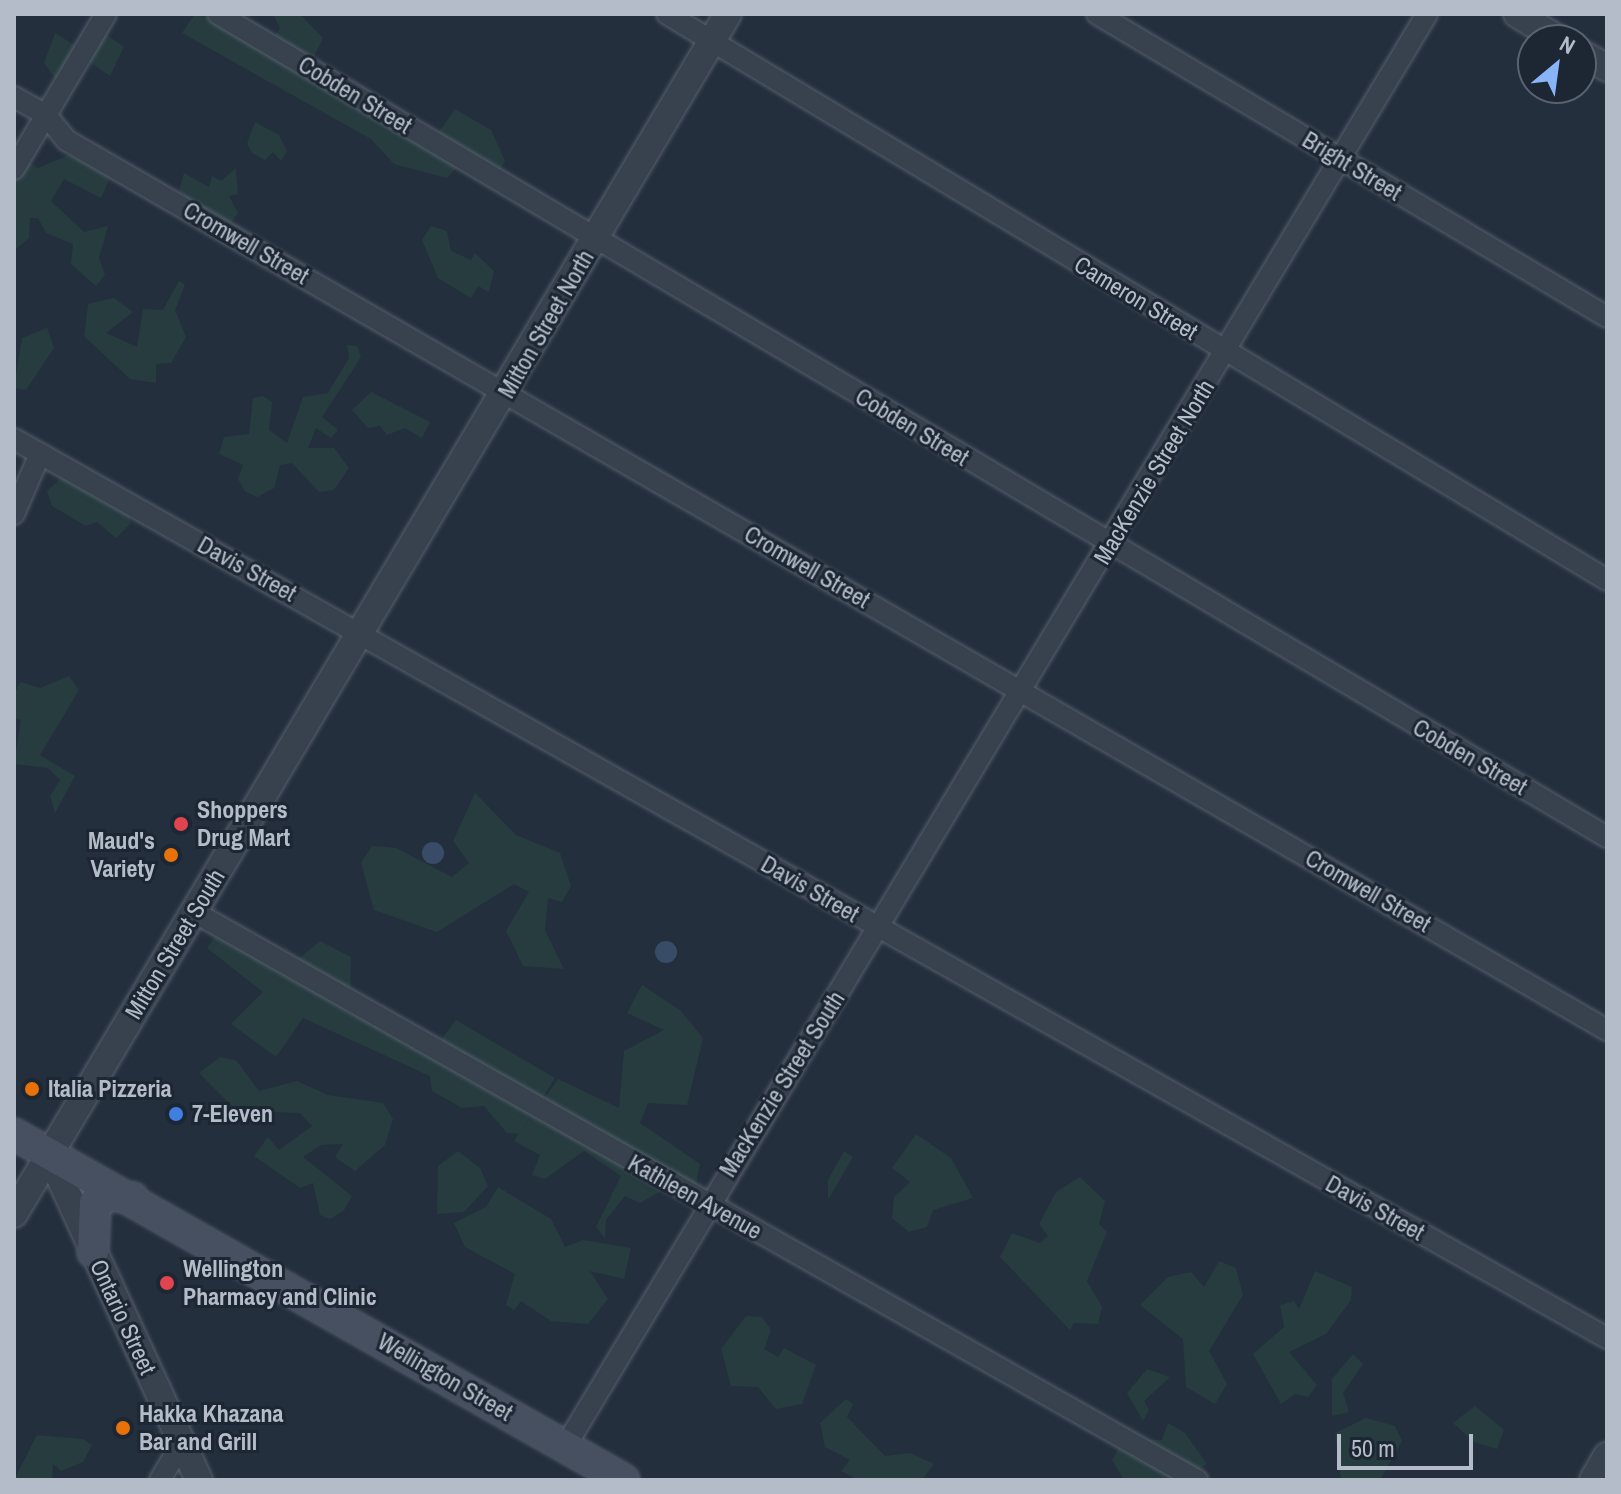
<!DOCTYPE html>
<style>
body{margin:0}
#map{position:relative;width:1621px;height:1494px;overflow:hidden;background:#242f3e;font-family:"Archivo Narrow",sans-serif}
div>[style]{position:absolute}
.green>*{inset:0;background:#263c3f}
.water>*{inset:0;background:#394c67}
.round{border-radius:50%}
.roads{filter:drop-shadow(0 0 2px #565f6c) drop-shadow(0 0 2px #565f6c)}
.minor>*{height:20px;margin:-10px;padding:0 10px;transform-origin:10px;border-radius:10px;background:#38414e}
.tertiary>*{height:26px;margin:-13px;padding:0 13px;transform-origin:13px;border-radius:13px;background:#38414e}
.secondary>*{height:30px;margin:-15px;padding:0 15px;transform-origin:15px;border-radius:15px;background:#465061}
.dots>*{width:22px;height:22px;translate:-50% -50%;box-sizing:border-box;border:4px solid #1d2633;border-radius:50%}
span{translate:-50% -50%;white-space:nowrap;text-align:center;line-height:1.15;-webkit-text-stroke:6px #1d2633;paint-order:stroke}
.street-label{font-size:24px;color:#b4bcc9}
.poi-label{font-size:24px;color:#b4bcc9;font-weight:700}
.left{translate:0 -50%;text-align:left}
.right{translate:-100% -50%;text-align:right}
.frame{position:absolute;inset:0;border:16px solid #b4bcc9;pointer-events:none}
.north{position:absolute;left:1517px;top:24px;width:80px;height:80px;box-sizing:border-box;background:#1d2633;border:2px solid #59626f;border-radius:50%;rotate:29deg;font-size:22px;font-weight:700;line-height:32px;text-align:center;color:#b4bcc9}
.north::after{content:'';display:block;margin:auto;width:28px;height:36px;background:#8ab4f8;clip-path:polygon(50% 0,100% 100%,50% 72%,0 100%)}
.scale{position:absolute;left:1337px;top:1434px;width:136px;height:36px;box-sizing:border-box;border:4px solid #b4bcc9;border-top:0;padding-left:10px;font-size:24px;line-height:28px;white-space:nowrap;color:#b4bcc9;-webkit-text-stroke:6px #1d2633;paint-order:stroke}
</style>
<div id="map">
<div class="green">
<i style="clip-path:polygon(195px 14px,273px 39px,280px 28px,273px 14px,300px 14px,323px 38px,311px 63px,373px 92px,375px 103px,436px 136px,455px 109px,491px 130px,505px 161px,501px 169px,475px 171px,458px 166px,447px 178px,394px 164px,371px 139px,182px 33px)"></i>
<i style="clip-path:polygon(101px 31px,124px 47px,110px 76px,87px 60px,60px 85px,44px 63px,55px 33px,79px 48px)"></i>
<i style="clip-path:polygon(255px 122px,279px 135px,287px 151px,281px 161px,273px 152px,265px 160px,252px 153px,247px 144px)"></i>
<i style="clip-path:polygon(69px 155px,111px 176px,101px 198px,64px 179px,51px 201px,84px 232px,108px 226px,99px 258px,105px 275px,96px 286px,71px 264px,73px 244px,46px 233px,38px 218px,30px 218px,29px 238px,14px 251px,14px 173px,23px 158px,38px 168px)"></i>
<i style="clip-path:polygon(236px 168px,238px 194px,229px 196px,238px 213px,227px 228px,179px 191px,184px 173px,209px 187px,212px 176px,221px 181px)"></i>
<i style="clip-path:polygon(431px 226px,447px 231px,451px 251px,471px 260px,475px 253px,494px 271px,489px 292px,478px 286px,471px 298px,438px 278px,422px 240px)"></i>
<i style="clip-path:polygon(179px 281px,185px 285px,175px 310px,186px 337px,171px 363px,156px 364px,156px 383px,130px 379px,84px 336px,88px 304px,114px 298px,133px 312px,106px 333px,137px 347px,143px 309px,163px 310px)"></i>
<i style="clip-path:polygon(47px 328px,54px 348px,26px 390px,14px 388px,22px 338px)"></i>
<i style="clip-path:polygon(347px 345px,357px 346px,361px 357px,322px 417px,338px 430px,331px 438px,316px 428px,308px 448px,334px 448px,349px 468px,334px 490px,319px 492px,292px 463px,280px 465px,274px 488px,257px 497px,245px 491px,238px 479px,243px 465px,219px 454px,224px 437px,249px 434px,253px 398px,263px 396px,272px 402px,269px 430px,287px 443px,303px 397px,328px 393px,349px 358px)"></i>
<i style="clip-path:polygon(371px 392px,430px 422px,422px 438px,405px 428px,387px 435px,380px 426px,368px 428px,352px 410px)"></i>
<i style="clip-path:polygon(68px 472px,128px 506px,131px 523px,116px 538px,97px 522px,86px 526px,52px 506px,47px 491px)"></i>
<i style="clip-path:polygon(69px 676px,79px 690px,40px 755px,75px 776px,55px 813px,50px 796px,60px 780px,48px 768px,14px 764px,21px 720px,14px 718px,14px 695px,20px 682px,40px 688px)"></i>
<i style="clip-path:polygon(475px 793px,516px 835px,560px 853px,571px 886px,562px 902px,548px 898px,545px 930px,564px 969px,523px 966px,506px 931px,529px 892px,514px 884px,437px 932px,374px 910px,361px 863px,372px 846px,396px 848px,452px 877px,469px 863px,453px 841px)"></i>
<i style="clip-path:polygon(225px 922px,295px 962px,320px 941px,351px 957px,350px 996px,431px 1053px,456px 1020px,555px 1078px,520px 1134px,507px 1133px,484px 1106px,462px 1108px,432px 1091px,430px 1076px,303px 1018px,276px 1057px,231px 1024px,263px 992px,207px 948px)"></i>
<i style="clip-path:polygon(642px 985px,681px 1011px,703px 1038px,687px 1105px,648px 1103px,640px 1123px,700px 1164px,695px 1190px,674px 1184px,640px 1203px,625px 1196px,606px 1220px,605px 1238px,596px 1227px,621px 1176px,584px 1151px,545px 1179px,532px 1175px,540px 1155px,514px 1141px,558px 1079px,619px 1108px,624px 1051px,664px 1030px,627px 1013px)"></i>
<i style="clip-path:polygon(220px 1057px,236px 1060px,259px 1091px,297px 1081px,328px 1095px,383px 1103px,393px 1119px,385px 1145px,355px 1171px,335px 1157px,343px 1144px,321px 1145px,303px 1157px,352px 1196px,344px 1210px,330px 1219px,320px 1215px,313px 1183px,300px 1188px,254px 1156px,268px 1137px,279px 1150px,312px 1126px,300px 1113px,237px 1111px,199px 1073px)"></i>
<i style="clip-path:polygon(916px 1134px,951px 1158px,973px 1198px,933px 1210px,927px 1227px,909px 1232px,892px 1218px,894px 1197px,910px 1182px,892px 1168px)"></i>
<i style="clip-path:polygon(458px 1151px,480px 1168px,488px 1186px,464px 1212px,437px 1214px,438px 1166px)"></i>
<i style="clip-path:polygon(844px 1151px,853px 1157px,828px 1200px,828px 1180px)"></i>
<i style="clip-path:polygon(1080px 1177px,1105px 1201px,1099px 1224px,1107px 1232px,1087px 1281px,1102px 1307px,1098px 1324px,1074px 1323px,1070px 1330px,1000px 1257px,1012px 1233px,1040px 1243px,1048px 1236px,1039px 1224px,1056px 1192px)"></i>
<i style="clip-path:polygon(498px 1187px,551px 1219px,565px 1247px,583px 1240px,631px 1248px,624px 1279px,590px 1271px,608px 1299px,588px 1324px,551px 1321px,521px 1301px,514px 1310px,506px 1305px,515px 1274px,465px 1247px,454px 1223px,486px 1207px)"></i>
<i style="clip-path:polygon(1219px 1261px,1236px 1268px,1243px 1295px,1209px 1351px,1227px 1384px,1215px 1404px,1186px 1387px,1183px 1339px,1140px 1305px,1168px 1277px,1191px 1272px,1204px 1287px)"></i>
<i style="clip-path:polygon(1315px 1271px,1352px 1287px,1351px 1300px,1326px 1334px,1289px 1352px,1317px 1385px,1308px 1397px,1295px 1394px,1281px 1404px,1253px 1354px,1284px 1327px,1280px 1305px,1294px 1301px,1299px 1309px)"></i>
<i style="clip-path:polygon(746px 1316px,762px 1317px,771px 1330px,764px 1349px,778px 1357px,784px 1348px,816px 1365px,802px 1404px,776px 1409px,758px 1387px,731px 1386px,721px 1349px)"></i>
<i style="clip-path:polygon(1353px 1354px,1363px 1364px,1343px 1393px,1349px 1412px,1332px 1416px,1332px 1379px)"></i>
<i style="clip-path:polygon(1147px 1369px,1170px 1377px,1144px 1401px,1149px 1410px,1143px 1421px,1127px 1393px)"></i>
<i style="clip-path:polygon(846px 1399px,853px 1404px,847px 1417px,885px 1456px,910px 1453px,934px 1464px,922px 1480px,858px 1480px,841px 1471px,850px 1460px,825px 1447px,820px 1423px)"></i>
<i style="clip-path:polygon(1475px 1406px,1504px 1430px,1497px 1449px,1474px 1442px,1453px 1423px)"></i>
<i style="clip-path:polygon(1366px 1418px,1395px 1426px,1402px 1441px,1380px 1480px,1341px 1480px,1335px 1433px)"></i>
<i style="clip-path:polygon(1168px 1423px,1185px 1433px,1207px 1464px,1180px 1480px,1124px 1480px,1112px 1460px,1123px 1440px,1162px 1440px)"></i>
<i style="clip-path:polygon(37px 1435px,83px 1439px,92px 1445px,83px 1462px,61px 1471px,53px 1464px,52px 1480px,14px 1480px)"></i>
</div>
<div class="water">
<i class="round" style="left:422px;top:842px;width:22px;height:22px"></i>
<i class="round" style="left:655px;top:941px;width:22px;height:22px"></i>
</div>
<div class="roads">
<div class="minor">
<i style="left:218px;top:14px;width:1615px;rotate:30.65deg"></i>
<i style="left:667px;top:14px;width:1097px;rotate:31.05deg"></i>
<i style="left:1097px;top:14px;width:593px;rotate:30.72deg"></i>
<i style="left:14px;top:97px;width:37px;rotate:29deg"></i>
<i style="left:46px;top:115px;width:32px;rotate:51deg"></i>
<i style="left:66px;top:140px;width:1780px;rotate:30.01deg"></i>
<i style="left:14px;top:169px;width:180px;rotate:-59.3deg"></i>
<i style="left:14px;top:439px;width:1829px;rotate:29.44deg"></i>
<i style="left:14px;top:514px;width:65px;rotate:-66.6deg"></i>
<i style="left:194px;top:912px;width:1153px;rotate:29.52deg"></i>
<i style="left:565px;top:1447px;width:1672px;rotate:-58.97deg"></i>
<i style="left:160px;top:1480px;width:43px;rotate:-59.3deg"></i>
</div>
<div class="tertiary">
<i style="left:1517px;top:14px;width:50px;rotate:31.2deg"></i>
<i style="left:1581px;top:53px;width:30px;rotate:30deg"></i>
<i style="left:49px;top:1154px;width:359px;rotate:65.3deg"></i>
<i style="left:14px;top:1214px;width:1396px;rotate:-59.25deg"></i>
<i style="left:1593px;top:1480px;width:28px;rotate:-60deg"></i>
</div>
<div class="secondary">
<i style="left:14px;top:1134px;width:701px;rotate:29.56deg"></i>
<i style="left:93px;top:1252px;width:49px;rotate:-87.7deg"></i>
<i style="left:95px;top:1203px;width:16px;rotate:-30deg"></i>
<i style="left:109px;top:1195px;width:24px;rotate:7deg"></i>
</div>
</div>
<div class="dots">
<i style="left:181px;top:824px;background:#e0444e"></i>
<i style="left:171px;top:855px;background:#e8710a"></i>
<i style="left:32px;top:1089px;background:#e8710a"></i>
<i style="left:176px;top:1114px;background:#3f7fe0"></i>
<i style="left:167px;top:1283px;background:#e0444e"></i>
<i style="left:123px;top:1428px;background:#e8710a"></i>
</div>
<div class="street-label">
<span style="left:355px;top:95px;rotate:31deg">Cobden Street</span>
<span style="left:1352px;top:166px;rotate:31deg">Bright Street</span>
<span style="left:246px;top:243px;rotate:30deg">Cromwell Street</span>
<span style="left:1136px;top:298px;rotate:31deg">Cameron Street</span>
<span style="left:546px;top:324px;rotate:-60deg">Mitton Street North</span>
<span style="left:912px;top:427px;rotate:31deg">Cobden Street</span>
<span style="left:1154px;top:472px;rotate:-59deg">MacKenzie Street North</span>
<span style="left:807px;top:567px;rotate:30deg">Cromwell Street</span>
<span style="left:247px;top:569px;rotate:29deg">Davis Street</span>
<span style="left:1470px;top:757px;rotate:30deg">Cobden Street</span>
<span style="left:810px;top:889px;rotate:30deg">Davis Street</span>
<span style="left:1368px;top:891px;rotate:30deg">Cromwell Street</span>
<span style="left:175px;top:944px;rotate:-59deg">Mitton Street South</span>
<span style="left:782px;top:1084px;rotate:-58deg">MacKenzie Street South</span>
<span style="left:695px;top:1197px;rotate:29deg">Kathleen Avenue</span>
<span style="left:1375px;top:1208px;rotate:29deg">Davis Street</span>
<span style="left:123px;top:1317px;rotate:65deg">Ontario Street</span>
<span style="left:445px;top:1377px;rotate:30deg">Wellington Street</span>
</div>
<div class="poi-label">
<span class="left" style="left:197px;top:824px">Shoppers<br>Drug Mart</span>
<span class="right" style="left:155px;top:855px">Maud's<br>Variety</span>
<span class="left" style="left:48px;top:1089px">Italia Pizzeria</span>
<span class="left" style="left:192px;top:1114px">7-Eleven</span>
<span class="left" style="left:183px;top:1283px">Wellington<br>Pharmacy and Clinic</span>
<span class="left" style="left:139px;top:1428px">Hakka Khazana<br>Bar and Grill</span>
</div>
<div class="frame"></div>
<div class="north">N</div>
<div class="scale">50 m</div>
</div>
